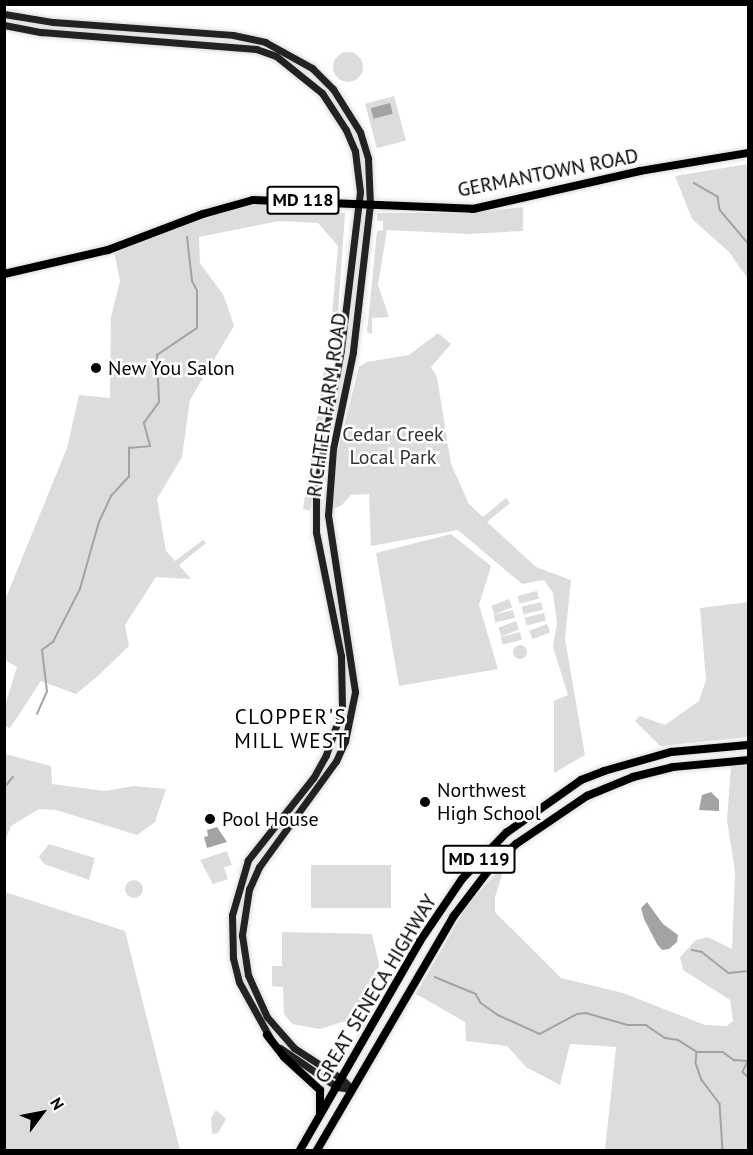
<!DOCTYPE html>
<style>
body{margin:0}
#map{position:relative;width:753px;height:1155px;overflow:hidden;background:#fff;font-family:"PT Sans",sans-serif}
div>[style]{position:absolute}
.green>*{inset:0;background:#dcdcdc;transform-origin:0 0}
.round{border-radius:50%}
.water>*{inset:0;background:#a3a3a3;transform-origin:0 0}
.stream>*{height:1.5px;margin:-0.75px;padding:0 0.75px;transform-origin:0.75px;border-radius:0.75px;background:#a3a3a3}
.roads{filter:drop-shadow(0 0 2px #dbdbdb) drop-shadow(0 0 2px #dbdbdb)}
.secondary>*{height:7px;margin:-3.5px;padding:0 3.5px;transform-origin:3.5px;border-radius:3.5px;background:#222}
.primary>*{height:8px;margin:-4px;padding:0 4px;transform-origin:4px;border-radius:4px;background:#000}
.dots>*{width:16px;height:16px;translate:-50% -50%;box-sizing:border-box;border:3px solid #fff;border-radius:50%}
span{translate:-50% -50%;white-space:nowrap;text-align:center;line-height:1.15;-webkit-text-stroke:5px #fff;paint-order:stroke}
.shield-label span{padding:2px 4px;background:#fff;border:2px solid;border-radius:4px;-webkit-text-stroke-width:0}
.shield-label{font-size:18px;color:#000;font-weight:700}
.street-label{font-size:20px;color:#000}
.poi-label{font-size:20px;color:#000}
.left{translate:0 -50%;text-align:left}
.park-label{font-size:20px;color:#333}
.neighbourhood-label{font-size:21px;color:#000;letter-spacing:1.5px}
.frame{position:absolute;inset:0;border:6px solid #000;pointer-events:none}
.north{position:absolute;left:12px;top:1083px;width:60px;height:60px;-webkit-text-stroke:4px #fff;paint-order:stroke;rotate:58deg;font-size:16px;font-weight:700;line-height:24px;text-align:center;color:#000}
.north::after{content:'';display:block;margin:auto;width:21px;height:27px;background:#000;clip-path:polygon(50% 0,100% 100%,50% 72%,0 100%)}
</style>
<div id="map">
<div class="green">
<i class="round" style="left:333px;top:52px;width:30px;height:30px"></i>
<i style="left:394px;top:96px;width:46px;height:30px;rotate:75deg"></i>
<i style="clip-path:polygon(748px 164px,747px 173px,748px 279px,729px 252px,692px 219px,675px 176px)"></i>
<i style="clip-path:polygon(271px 200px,273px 211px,345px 213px,337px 328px,331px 326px,338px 246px,318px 223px,279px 221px,199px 237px,200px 263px,224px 296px,234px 326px,190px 400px,182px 457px,157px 499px,166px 551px,175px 561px,203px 540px,206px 543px,179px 565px,191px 579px,156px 577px,125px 625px,129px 646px,98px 676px,76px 694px,41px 681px,10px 728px,5px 726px,5px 705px,17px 667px,5px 660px,5px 600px,67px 448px,79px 395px,110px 398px,111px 317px,120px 281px,114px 252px,199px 219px)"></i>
<i style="clip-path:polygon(523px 207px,523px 231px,469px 234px,387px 230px,378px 285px,389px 317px,372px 318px,372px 334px,367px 332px,377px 231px,383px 230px,383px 221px,377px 221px,377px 213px,471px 213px)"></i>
<i style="clip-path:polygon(438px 333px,451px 344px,431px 367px,437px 377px,451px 464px,469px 504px,483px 517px,506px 498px,510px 503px,487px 522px,536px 567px,571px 580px,565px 639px,585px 755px,554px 773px,554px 701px,568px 695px,553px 647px,557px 623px,553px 593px,544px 580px,522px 584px,458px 530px,371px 546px,369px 494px,351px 495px,341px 506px,331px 509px,337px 455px,359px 367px,367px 362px,409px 355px)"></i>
<i style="clip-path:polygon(325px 364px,330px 366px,310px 511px,303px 509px)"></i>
<i style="clip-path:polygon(451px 534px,491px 566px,479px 605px,498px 669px,399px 686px,376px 553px)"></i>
<i style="left:537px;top:591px;width:8px;height:20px;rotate:76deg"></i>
<i style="left:509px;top:599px;width:9px;height:19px;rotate:69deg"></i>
<i style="left:541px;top:602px;width:8px;height:20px;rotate:76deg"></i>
<i style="clip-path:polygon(748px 602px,748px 737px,660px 746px,635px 721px,640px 716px,665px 725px,699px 701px,706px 680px,700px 608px)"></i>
<i style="left:513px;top:610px;width:8px;height:20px;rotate:76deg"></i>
<i style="left:544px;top:613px;width:8px;height:20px;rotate:76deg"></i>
<i style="left:516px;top:621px;width:9px;height:19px;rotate:69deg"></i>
<i style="left:547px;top:624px;width:9px;height:19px;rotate:69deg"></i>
<i style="left:520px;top:632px;width:8px;height:20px;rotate:76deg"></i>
<i class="round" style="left:513px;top:645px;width:14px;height:14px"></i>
<i style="clip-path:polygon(5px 754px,51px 766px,52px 784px,105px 791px,134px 786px,166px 789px,155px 822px,137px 835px,56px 810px,39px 809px,11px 826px,5px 841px)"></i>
<i style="clip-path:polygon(748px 765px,748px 1150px,605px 1150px,616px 1047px,570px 1044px,560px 1085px,526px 1067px,507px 1046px,466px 1041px,465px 1022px,416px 994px,466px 907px,506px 862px,495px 897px,495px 912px,561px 978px,623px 993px,705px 1025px,727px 1026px,733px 1021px,730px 1000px,683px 970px,680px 957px,696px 940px,708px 937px,732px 949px,735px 872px,727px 820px,731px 766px)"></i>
<i style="clip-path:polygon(49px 844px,95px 858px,89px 880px,44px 864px,39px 857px)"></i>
<i style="clip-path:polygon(227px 851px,232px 865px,224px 867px,228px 879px,213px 884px,200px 860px)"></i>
<i style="left:311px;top:865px;width:80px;height:43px"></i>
<i class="round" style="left:125px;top:880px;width:18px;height:18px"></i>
<i style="clip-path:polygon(5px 892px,125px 931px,180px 1150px,5px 1150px)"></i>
<i style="clip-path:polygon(282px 932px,372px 934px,379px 964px,376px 982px,363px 1007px,349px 1020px,320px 1029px,292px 1024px,284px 1014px,283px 987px,272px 986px,272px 966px,282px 966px)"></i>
<i style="clip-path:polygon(216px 1110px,226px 1119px,218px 1133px,212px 1134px,211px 1118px)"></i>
</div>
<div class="water">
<i style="left:390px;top:103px;width:11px;height:20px;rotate:75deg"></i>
<i style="clip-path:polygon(711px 792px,719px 800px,719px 811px,699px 810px,702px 795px)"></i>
<i style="clip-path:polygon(217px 827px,227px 842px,207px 848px,204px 837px,208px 836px,207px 830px)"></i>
<i style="clip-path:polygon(647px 902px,663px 924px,678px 935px,677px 942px,669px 949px,662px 950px,657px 944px,644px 919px,641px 908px)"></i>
</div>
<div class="stream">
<i style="left:694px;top:183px;width:28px;rotate:30deg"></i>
<i style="left:718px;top:197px;width:13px;rotate:81deg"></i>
<i style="left:720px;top:210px;width:43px;rotate:49.7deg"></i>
<i style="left:37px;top:714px;width:24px;rotate:-66deg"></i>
<i style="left:47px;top:692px;width:42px;rotate:-96.8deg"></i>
<i style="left:42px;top:650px;width:14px;rotate:-36deg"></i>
<i style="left:53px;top:642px;width:59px;rotate:-63deg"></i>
<i style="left:80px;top:589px;width:70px;rotate:-74.2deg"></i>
<i style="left:99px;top:522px;width:29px;rotate:-65deg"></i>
<i style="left:111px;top:496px;width:26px;rotate:-47deg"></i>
<i style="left:129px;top:477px;width:29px;rotate:-90deg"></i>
<i style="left:129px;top:448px;width:21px;rotate:-5deg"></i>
<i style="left:150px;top:446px;width:24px;rotate:-105deg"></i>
<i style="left:144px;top:423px;width:26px;rotate:-54deg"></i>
<i style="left:159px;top:402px;width:47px;rotate:-92.4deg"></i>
<i style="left:157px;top:355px;width:48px;rotate:-34deg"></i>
<i style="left:197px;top:328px;width:37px;rotate:-90deg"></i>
<i style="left:197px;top:291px;width:11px;rotate:-117deg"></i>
<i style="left:192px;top:281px;width:44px;rotate:-96.5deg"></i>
<i style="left:4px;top:788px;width:14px;rotate:-51deg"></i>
<i style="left:692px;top:950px;width:10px;rotate:11deg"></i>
<i style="left:702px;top:952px;width:34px;rotate:38deg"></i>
<i style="left:729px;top:973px;width:19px;rotate:-6deg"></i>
<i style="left:435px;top:977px;width:44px;rotate:22.5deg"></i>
<i style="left:476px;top:994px;width:10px;rotate:61deg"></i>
<i style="left:481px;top:1003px;width:21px;rotate:35deg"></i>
<i style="left:498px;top:1015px;width:46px;rotate:24.3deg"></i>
<i style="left:540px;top:1034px;width:42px;rotate:-28.4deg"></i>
<i style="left:577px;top:1014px;width:9px;rotate:-6deg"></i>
<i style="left:586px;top:1013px;width:44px;rotate:15.9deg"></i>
<i style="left:628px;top:1025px;width:18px"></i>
<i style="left:646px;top:1025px;width:23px;rotate:34deg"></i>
<i style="left:665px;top:1038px;width:13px;rotate:9deg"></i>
<i style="left:678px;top:1040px;width:22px;rotate:32deg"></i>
<i style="left:697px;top:1052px;width:11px;rotate:95deg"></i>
<i style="left:696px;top:1063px;width:18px;rotate:71deg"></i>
<i style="left:702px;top:1080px;width:30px;rotate:53deg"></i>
<i style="left:720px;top:1104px;width:46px;rotate:86.3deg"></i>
<i style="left:698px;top:1052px;width:25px"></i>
<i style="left:723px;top:1052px;width:14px;rotate:36deg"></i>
<i style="left:734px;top:1060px;width:14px;rotate:4deg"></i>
<i style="left:748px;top:1062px;width:11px;rotate:117deg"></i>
<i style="left:743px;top:1072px;width:7px;rotate:45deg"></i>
</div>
<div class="roads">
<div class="secondary">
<i style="left:4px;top:14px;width:50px;rotate:9.3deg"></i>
<i style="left:53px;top:22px;width:180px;rotate:4.1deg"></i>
<i style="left:233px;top:35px;width:33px;rotate:12deg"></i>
<i style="left:265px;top:42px;width:54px;rotate:29deg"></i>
<i style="left:312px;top:68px;width:30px;rotate:45deg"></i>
<i style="left:333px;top:89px;width:51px;rotate:57.9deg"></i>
<i style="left:360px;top:132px;width:28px;rotate:73deg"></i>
<i style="left:368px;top:159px;width:45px;rotate:87.5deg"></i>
<i style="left:370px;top:204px;width:149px;rotate:96.6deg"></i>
<i style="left:353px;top:352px;width:99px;rotate:101.7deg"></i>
<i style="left:333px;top:449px;width:66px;rotate:94.3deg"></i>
<i style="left:328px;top:515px;width:179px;rotate:81.3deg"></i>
<i style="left:355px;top:692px;width:50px;rotate:101.5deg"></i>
<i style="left:345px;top:741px;width:22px;rotate:114deg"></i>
<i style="left:336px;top:761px;width:131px;rotate:126deg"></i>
<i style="left:259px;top:867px;width:24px;rotate:114deg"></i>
<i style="left:249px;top:889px;width:47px;rotate:98.7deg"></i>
<i style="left:242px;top:935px;width:40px;rotate:81.5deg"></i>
<i style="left:248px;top:975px;width:46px;rotate:65.7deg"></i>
<i style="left:267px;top:1017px;width:41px;rotate:48.9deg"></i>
<i style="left:294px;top:1048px;width:57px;rotate:32.9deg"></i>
<i style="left:342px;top:1079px;width:14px;rotate:45deg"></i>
<i style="left:4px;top:25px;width:38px;rotate:11deg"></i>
<i style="left:41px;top:32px;width:216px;rotate:4.5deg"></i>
<i style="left:256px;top:49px;width:21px;rotate:19deg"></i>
<i style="left:276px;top:56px;width:59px;rotate:38.8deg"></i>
<i style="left:322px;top:93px;width:44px;rotate:57deg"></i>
<i style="left:346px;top:130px;width:23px;rotate:67deg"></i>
<i style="left:355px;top:151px;width:41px;rotate:83deg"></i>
<i style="left:360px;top:192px;width:159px;rotate:96.9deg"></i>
<i style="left:341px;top:350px;width:141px;rotate:100.2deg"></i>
<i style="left:316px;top:489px;width:43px;rotate:90deg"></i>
<i style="left:316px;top:532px;width:126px;rotate:78.6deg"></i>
<i style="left:341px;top:656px;width:53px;rotate:88.9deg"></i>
<i style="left:342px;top:709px;width:49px;rotate:109.2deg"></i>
<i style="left:326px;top:755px;width:26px;rotate:119deg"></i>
<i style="left:313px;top:778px;width:105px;rotate:128.4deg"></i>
<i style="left:248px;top:860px;width:57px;rotate:106.2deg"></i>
<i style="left:232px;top:915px;width:43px;rotate:88.7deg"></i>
<i style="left:233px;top:958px;width:25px;rotate:76deg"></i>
<i style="left:239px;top:982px;width:64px;rotate:61deg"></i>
<i style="left:280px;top:1048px;width:69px;rotate:34.4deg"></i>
<i style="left:337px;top:1087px;width:15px;rotate:8deg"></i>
</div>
<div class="primary">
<i style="left:4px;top:274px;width:107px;rotate:-13deg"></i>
<i style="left:108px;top:250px;width:102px;rotate:-20.8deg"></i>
<i style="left:203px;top:214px;width:52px;rotate:-15.6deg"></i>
<i style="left:253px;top:200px;width:220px;rotate:2.3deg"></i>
<i style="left:473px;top:209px;width:171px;rotate:-12.8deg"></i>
<i style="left:640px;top:171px;width:109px;rotate:-9.5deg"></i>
<i style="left:267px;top:1035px;width:28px;rotate:52deg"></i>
<i style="left:284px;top:1057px;width:49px;rotate:42.5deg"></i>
<i style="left:320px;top:1090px;width:24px;rotate:90deg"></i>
<i style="left:300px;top:1150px;width:241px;rotate:-60.1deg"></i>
<i style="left:420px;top:941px;width:75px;rotate:-55.9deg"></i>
<i style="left:462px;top:879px;width:64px;rotate:-46.3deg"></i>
<i style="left:506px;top:833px;width:92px;rotate:-35.2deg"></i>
<i style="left:581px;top:780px;width:25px;rotate:-21deg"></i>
<i style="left:604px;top:771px;width:70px;rotate:-15.8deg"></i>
<i style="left:671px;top:752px;width:77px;rotate:-5.2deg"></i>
<i style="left:317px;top:1150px;width:270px;rotate:-59.7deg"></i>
<i style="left:453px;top:917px;width:58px;rotate:-52.7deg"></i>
<i style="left:488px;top:871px;width:39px;rotate:-44deg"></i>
<i style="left:516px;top:844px;width:86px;rotate:-34.1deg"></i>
<i style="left:587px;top:796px;width:50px;rotate:-22.4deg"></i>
<i style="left:633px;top:777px;width:41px;rotate:-14deg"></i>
<i style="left:673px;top:767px;width:75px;rotate:-5.3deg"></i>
</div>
</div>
<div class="dots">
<i style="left:96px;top:368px;background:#000"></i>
<i style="left:425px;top:802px;background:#000"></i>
<i style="left:210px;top:819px;background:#000"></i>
</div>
<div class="shield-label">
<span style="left:303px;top:200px">MD 118</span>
<span style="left:479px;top:859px">MD 119</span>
</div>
<div class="street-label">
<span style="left:548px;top:173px;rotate:-11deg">GERMANTOWN ROAD</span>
<span style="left:327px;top:405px;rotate:-82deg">RICHTER FARM ROAD</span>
<span style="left:376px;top:989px;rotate:-59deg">GREAT SENECA HIGHWAY</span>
</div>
<div class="poi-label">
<span class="left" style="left:108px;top:368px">New You Salon</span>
<span class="left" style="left:437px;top:802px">Northwest<br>High School</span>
<span class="left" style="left:222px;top:819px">Pool House</span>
</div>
<div class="park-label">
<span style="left:393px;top:446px">Cedar Creek<br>Local Park</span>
</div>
<div class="neighbourhood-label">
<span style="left:291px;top:729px">CLOPPER'S<br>MILL WEST</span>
</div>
<div class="frame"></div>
<div class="north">N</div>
</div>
